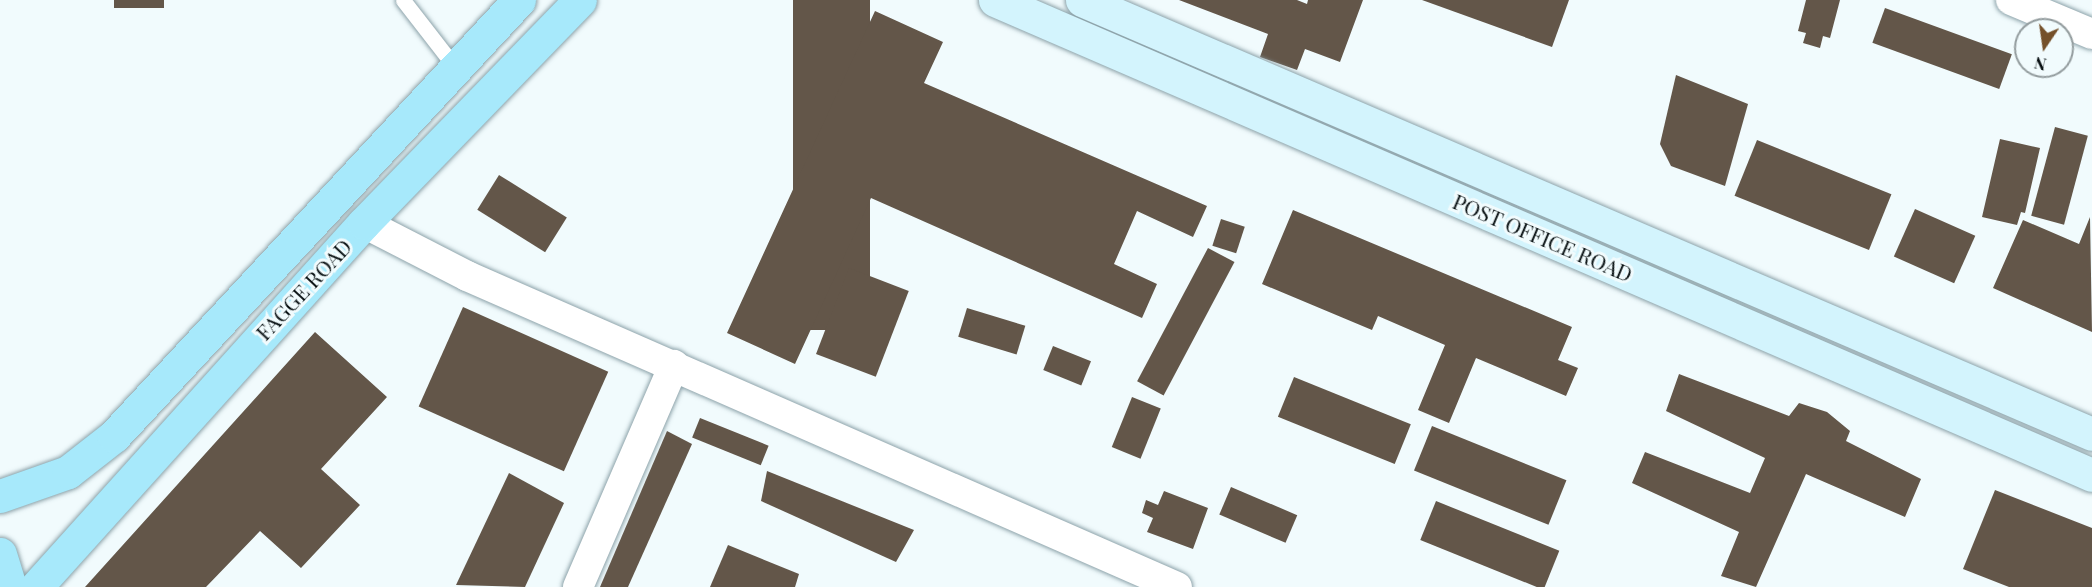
<!DOCTYPE html>
<style>
body{margin:0}
#map{position:relative;width:2092px;height:587px;overflow:hidden;background:#f1fbfd;font-family:"Playfair Display",serif}
div>[style]{position:absolute}
.building>*{inset:0;background:#635649;transform-origin:0 0}
.roads{filter:drop-shadow(0 0 2px #8da3aa) drop-shadow(0 0 2px #8da3aa)}
.lane>*{height:15px;margin:-7.5px;padding:0 7.5px;transform-origin:7.5px;border-radius:7.5px;background:#fff}
.street>*{height:30px;margin:-15px;padding:0 15px;transform-origin:15px;border-radius:15px;background:#fff}
.secondary>*{height:33px;margin:-16.5px;padding:0 16.5px;transform-origin:16.5px;border-radius:16.5px;background:#d3f4fd}
.primary>*{height:33px;margin:-16.5px;padding:0 16.5px;transform-origin:16.5px;border-radius:16.5px;background:#a7e9fb}
span{translate:-50% -50%;white-space:nowrap;text-align:center;line-height:1.15;-webkit-text-stroke:6px #f1fbfd;paint-order:stroke}
.street-label{font-size:21px;color:#060e10}
.north{position:absolute;left:2014px;top:18px;width:60px;height:60px;box-sizing:border-box;background:#f1fbfd;border:2px solid #939c9e;border-radius:50%;rotate:193deg;font-size:16px;font-weight:700;line-height:24px;text-align:center;color:#060e10}
.north::after{content:'';display:block;margin:auto;width:21px;height:27px;background:#74502a;clip-path:polygon(50% 0,100% 100%,50% 72%,0 100%)}
</style>
<div id="map">
<div class="building">
<i style="left:114px;top:0;width:50px;height:8px"></i>
<i style="left:793px;top:0;width:77px;height:330px"></i>
<i style="clip-path:polygon(1179px 0,1297px 0,1307px 4px,1308px 0,1363px 0,1340px 62px,1305px 49px,1297px 70px,1260px 57px,1268px 34px)"></i>
<i style="clip-path:polygon(1422px 0,1569px 0,1552px 47px)"></i>
<i style="clip-path:polygon(1806px 0,1840px 0,1830px 38px,1823px 36px,1820px 48px,1803px 43px,1806px 33px,1798px 31px)"></i>
<i style="left:1885px;top:8px;width:135px;height:37px;rotate:20deg"></i>
<i style="clip-path:polygon(875px 11px,943px 42px,924px 83px,1207px 206px,1193px 237px,1137px 211px,1114px 264px,1157px 284px,1142px 318px,871px 198px,795px 364px,727px 333px)"></i>
<i style="clip-path:polygon(1676px 75px,1748px 104px,1725px 186px,1671px 166px,1660px 144px)"></i>
<i style="left:2055px;top:127px;width:34px;height:92px;rotate:15deg"></i>
<i style="clip-path:polygon(2000px 139px,2040px 148px,2025px 213px,2021px 212px,2017px 225px,1982px 217px)"></i>
<i style="left:1757px;top:140px;width:145px;height:60px;rotate:22deg"></i>
<i style="left:499px;top:175px;width:80px;height:41px;rotate:32deg"></i>
<i style="left:1915px;top:209px;width:66px;height:52px;rotate:24deg"></i>
<i style="clip-path:polygon(1293px 210px,1572px 327px,1558px 360px,1578px 368px,1566px 396px,1476px 358px,1449px 423px,1418px 410px,1445px 345px,1378px 316px,1372px 330px,1262px 284px)"></i>
<i style="clip-path:polygon(2090px 217px,2092px 332px,1993px 288px,2023px 220px,2079px 244px)"></i>
<i style="left:1221px;top:219px;width:25px;height:28px;rotate:18deg"></i>
<i style="left:1208px;top:248px;width:30px;height:151px;rotate:28deg"></i>
<i style="left:849px;top:268px;width:64px;height:92px;rotate:21deg"></i>
<i style="left:463px;top:307px;width:159px;height:109px;rotate:24deg"></i>
<i style="left:967px;top:308px;width:61px;height:30px;rotate:17deg"></i>
<i style="clip-path:polygon(315px 332px,387px 397px,321px 469px,360px 505px,301px 568px,260px 531px,206px 587px,85px 587px)"></i>
<i style="left:1053px;top:346px;width:41px;height:26px;rotate:22deg"></i>
<i style="clip-path:polygon(1679px 374px,1789px 416px,1799px 403px,1827px 412px,1850px 431px,1846px 441px,1921px 479px,1905px 517px,1806px 474px,1756px 587px,1721px 576px,1739px 532px,1632px 483px,1645px 452px,1750px 493px,1765px 458px,1666px 411px)"></i>
<i style="left:1294px;top:377px;width:126px;height:43px;rotate:22deg"></i>
<i style="left:1132px;top:397px;width:31px;height:54px;rotate:22deg"></i>
<i style="left:700px;top:418px;width:74px;height:21px;rotate:22deg"></i>
<i style="left:1432px;top:426px;width:145px;height:48px;rotate:22deg"></i>
<i style="clip-path:polygon(667px 431px,692px 444px,628px 587px,600px 587px)"></i>
<i style="clip-path:polygon(767px 471px,914px 530px,896px 562px,761px 501px)"></i>
<i style="clip-path:polygon(509px 473px,564px 503px,525px 587px,456px 585px)"></i>
<i style="left:1231px;top:487px;width:72px;height:30px;rotate:23deg"></i>
<i style="clip-path:polygon(1995px 490px,2092px 528px,2092px 587px,2009px 587px,1963px 569px)"></i>
<i style="clip-path:polygon(1164px 491px,1208px 508px,1193px 549px,1147px 532px,1153px 518px,1142px 513px,1146px 500px,1158px 505px)"></i>
<i style="left:1436px;top:501px;width:133px;height:42px;rotate:22deg"></i>
<i style="clip-path:polygon(728px 545px,799px 574px,795px 587px,710px 587px)"></i>
</div>
<div class="roads">
<div class="lane">
<i style="left:403px;top:0;width:85px;rotate:52.2deg"></i>
</div>
<div class="street">
<i style="left:2011px;top:0;width:88px;rotate:22.8deg"></i>
<i style="left:364px;top:223px;width:116px;rotate:27.2deg"></i>
<i style="left:467px;top:276px;width:775px;rotate:23.65deg"></i>
<i style="left:578px;top:587px;width:242px;rotate:-66.6deg"></i>
</div>
<div class="secondary">
<i style="left:995px;top:0;width:1195px;rotate:23.41deg"></i>
<i style="left:1082px;top:0;width:1099px;rotate:23.25deg"></i>
</div>
<div class="primary">
<i style="left:0;top:496px;width:72px;rotate:-19.4deg"></i>
<i style="left:68px;top:472px;width:58px;rotate:-38deg"></i>
<i style="left:114px;top:436px;width:595px;rotate:-47.11deg"></i>
<i style="left:0;top:554px;width:34px;rotate:73deg"></i>
<i style="left:36px;top:587px;width:490px;rotate:-48deg"></i>
<i style="left:364px;top:223px;width:310px;rotate:-45.9deg"></i>
</div>
</div>
<div class="street-label">
<span style="left:1543px;top:237px;rotate:23deg">POST OFFICE ROAD</span>
<span style="left:303px;top:289px;rotate:-47deg">FAGGE ROAD</span>
</div>
<div class="north">N</div>
</div>
